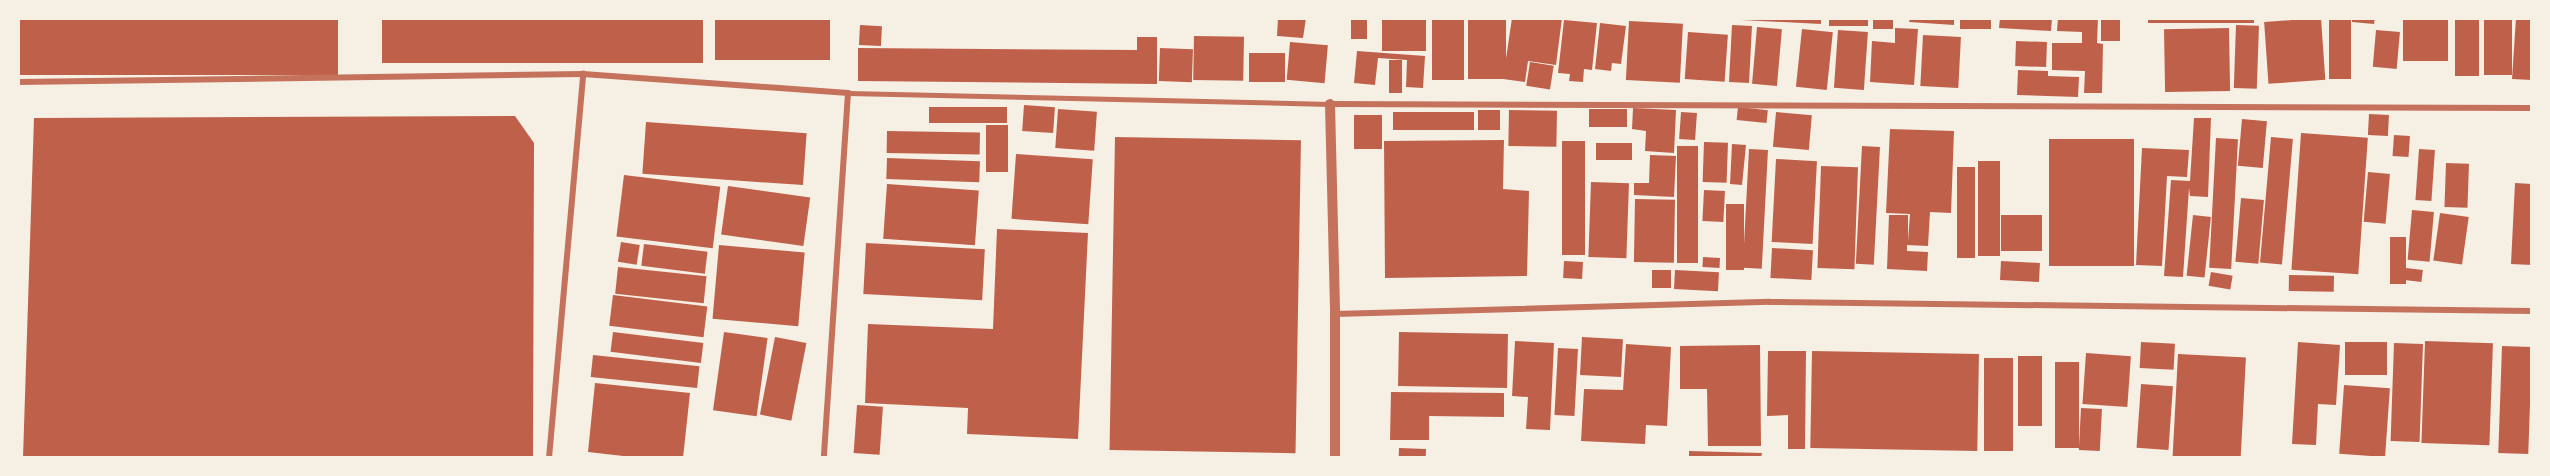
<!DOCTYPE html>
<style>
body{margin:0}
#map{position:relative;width:2550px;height:476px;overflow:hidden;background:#f6efe4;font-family:Inter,sans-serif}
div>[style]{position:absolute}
.building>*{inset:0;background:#bf614a;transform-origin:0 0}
.service>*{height:4.5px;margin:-2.25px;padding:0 2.25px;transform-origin:2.25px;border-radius:2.25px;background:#c5725c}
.minor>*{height:6px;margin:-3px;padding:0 3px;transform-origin:3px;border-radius:3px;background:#c5725c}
.tertiary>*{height:10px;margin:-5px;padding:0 5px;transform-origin:5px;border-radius:5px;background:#c5725c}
span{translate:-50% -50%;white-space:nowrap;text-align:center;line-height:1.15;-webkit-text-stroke:5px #f6efe4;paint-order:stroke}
.frame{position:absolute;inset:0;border:20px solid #f6efe4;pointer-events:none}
</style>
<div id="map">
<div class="building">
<i style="left:18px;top:18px;width:320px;height:57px"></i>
<i style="left:382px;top:18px;width:321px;height:45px"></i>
<i style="left:715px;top:18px;width:115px;height:42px"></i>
<i style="clip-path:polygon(1278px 18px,1306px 18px,1303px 38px,1277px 36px)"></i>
<i style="left:1351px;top:18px;width:16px;height:21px"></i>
<i style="left:1382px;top:18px;width:44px;height:33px"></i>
<i style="left:1432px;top:18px;width:32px;height:62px"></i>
<i style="left:1468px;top:18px;width:38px;height:61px"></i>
<i style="clip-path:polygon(1512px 18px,1562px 18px,1556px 65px,1528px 61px,1525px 82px,1503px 79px)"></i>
<i style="clip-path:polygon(1741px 18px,1821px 18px,1821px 24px,1741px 20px)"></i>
<i style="left:1829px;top:18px;width:39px;height:8px"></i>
<i style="left:1873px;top:18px;width:20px;height:11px"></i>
<i style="clip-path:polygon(1910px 18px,1954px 18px,1954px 25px,1909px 22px)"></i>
<i style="left:1960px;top:18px;width:31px;height:11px"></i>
<i style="clip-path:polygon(2000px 18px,2052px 18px,2051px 31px,1999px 28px)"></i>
<i style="clip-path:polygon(2058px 18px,2098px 18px,2097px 43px,2103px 44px,2102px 93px,2084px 93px,2085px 71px,2052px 70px,2052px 43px,2082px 43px,2082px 32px,2057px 31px)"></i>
<i style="left:2101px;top:18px;width:19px;height:23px"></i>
<i style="left:2148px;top:18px;width:106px;height:5px"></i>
<i style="left:2321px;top:18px;width:62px;height:57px;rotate:86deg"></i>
<i style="left:2329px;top:18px;width:22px;height:61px"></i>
<i style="clip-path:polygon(2352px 18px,2375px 18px,2374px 24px,2352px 22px)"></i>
<i style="left:2403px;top:18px;width:45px;height:43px"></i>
<i style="left:2455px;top:18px;width:24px;height:58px"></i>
<i style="left:2484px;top:18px;width:28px;height:57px"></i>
<i style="clip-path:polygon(2516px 18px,2532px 18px,2532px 80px,2512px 79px)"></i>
<i style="clip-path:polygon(1564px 20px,1597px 23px,1592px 70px,1584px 69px,1583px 82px,1569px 81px,1570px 74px,1558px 73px)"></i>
<i style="left:1629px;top:21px;width:54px;height:59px;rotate:3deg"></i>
<i style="clip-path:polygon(1600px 23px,1626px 26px,1621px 64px,1612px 63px,1611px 71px,1595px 69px)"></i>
<i style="left:860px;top:25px;width:22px;height:20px;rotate:3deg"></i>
<i style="left:1732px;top:25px;width:20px;height:57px;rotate:3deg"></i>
<i style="left:2236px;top:25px;width:23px;height:63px;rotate:2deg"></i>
<i style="left:1757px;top:27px;width:25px;height:57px;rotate:5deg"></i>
<i style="clip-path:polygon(1895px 28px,1918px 29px,1914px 85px,1870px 82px,1872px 41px,1895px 43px)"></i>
<i style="left:2229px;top:28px;width:63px;height:65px;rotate:89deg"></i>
<i style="left:1802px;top:29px;width:31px;height:58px;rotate:6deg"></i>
<i style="left:1838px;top:30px;width:30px;height:58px;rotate:4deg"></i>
<i style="left:2376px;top:30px;width:24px;height:37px;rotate:5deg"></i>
<i style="left:1688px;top:32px;width:40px;height:47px;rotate:4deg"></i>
<i style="left:1923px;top:35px;width:38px;height:51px;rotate:3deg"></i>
<i style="left:1194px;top:36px;width:50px;height:44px;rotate:1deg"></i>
<i style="clip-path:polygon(1137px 37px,1157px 37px,1157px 84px,858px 81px,858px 48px,1137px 50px)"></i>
<i style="left:2016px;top:41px;width:31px;height:25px;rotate:2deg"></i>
<i style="left:1290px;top:42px;width:38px;height:38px;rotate:5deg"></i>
<i style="left:1160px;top:48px;width:33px;height:33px;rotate:2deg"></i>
<i style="clip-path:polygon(1357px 51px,1425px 56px,1423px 88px,1406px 87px,1407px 60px,1378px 58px,1375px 85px,1354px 83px)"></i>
<i style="left:1249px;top:53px;width:36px;height:29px"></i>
<i style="left:1389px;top:60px;width:13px;height:33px"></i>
<i style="left:1530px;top:62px;width:24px;height:24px;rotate:9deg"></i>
<i style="clip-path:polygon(2018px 70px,2048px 71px,2048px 76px,2079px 77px,2078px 97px,2017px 95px)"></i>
<i style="left:1024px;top:105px;width:31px;height:26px;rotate:4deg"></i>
<i style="left:929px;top:107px;width:78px;height:16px"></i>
<i style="left:1738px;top:107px;width:30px;height:13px;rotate:6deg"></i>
<i style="clip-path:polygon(1633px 108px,1676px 110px,1674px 153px,1645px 151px,1646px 131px,1632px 129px)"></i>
<i style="left:1058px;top:109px;width:39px;height:39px;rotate:4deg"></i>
<i style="left:1627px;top:109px;width:18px;height:38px;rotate:90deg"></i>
<i style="left:1478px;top:110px;width:22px;height:20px"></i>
<i style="left:1509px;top:110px;width:48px;height:36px;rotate:1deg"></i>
<i style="left:1474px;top:112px;width:18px;height:81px;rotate:90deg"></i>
<i style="left:1681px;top:112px;width:16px;height:27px;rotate:4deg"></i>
<i style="left:1776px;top:112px;width:36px;height:35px;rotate:5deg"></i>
<i style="left:2369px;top:114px;width:20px;height:21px;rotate:3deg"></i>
<i style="left:1354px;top:115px;width:28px;height:34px"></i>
<i style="clip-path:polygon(515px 116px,534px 143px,533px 458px,23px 458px,34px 118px)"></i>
<i style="clip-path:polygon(2194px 118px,2211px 118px,2208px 197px,2190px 196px,2189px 188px,2183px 277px,2164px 276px,2171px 180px,2190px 181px)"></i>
<i style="left:2242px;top:119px;width:25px;height:47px;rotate:5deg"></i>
<i style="left:646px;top:122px;width:161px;height:52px;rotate:4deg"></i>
<i style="left:986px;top:125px;width:22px;height:47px"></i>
<i style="clip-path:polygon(1890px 129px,1954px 131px,1951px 213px,1930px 212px,1928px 246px,1907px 245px,1907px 251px,1928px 252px,1927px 271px,1887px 269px,1889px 215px,1908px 215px,1908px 241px,1910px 214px,1886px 213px)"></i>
<i style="left:887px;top:131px;width:93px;height:22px;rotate:1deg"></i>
<i style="left:2301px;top:133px;width:67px;height:137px;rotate:4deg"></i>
<i style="left:2394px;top:135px;width:16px;height:21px;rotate:4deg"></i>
<i style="left:1115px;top:137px;width:186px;height:313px;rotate:1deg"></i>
<i style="left:2271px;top:137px;width:22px;height:126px;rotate:5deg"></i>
<i style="left:2216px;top:138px;width:22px;height:130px;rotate:3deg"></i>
<i style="left:2049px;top:139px;width:85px;height:127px"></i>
<i style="clip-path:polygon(1504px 140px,1503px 189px,1529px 191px,1527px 276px,1385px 278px,1384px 141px)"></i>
<i style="left:1562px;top:141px;width:23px;height:114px"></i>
<i style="left:1704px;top:142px;width:24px;height:40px;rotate:2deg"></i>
<i style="left:1596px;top:143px;width:36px;height:17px"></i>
<i style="clip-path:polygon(1732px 144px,1746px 145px,1742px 185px,1730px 184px)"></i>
<i style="left:1677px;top:146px;width:21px;height:117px"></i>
<i style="left:1862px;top:146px;width:18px;height:118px;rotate:3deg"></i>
<i style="clip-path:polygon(2142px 148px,2189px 150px,2187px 177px,2167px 176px,2162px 266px,2136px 265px)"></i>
<i style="left:1749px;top:149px;width:19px;height:119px;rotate:3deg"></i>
<i style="left:2419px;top:149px;width:16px;height:51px;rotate:4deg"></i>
<i style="left:1016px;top:154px;width:77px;height:65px;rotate:4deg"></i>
<i style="clip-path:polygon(1650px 155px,1676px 156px,1674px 197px,1634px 195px,1634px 183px,1649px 183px)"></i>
<i style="left:887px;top:158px;width:93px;height:21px;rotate:2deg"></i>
<i style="left:1776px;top:159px;width:41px;height:83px;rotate:3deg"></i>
<i style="left:1978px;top:161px;width:22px;height:95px"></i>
<i style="left:2446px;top:163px;width:23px;height:44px;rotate:2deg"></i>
<i style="left:1821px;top:166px;width:37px;height:102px;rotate:2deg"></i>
<i style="left:1957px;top:167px;width:18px;height:91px"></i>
<i style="left:2368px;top:172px;width:22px;height:50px;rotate:5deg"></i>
<i style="left:624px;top:175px;width:97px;height:62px;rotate:7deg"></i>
<i style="left:1591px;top:182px;width:38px;height:75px;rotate:2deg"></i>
<i style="clip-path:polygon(2515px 183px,2532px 184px,2532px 265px,2511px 264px)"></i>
<i style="left:887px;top:184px;width:92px;height:55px;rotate:4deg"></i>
<i style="left:728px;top:186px;width:83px;height:49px;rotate:8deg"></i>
<i style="left:1704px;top:190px;width:21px;height:31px;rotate:3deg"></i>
<i style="left:2241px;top:198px;width:23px;height:64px;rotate:5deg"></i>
<i style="left:1635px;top:199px;width:40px;height:63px;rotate:1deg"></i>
<i style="left:1726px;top:204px;width:18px;height:66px"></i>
<i style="left:2412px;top:210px;width:22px;height:50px;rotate:5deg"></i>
<i style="left:2440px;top:213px;width:29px;height:48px;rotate:8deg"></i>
<i style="left:2001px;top:215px;width:41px;height:36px"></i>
<i style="left:2193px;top:215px;width:18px;height:61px;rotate:6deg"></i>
<i style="clip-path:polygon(997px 229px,1088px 233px,1078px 439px,967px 434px,968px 408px,865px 403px,868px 324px,993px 329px)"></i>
<i style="left:2390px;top:237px;width:16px;height:47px"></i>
<i style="left:621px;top:242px;width:19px;height:20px;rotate:9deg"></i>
<i style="left:866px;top:243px;width:119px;height:51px;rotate:3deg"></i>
<i style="left:644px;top:244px;width:64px;height:22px;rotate:7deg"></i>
<i style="left:719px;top:245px;width:86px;height:74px;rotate:5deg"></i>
<i style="left:1772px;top:248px;width:41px;height:30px;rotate:3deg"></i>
<i style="left:1703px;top:257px;width:17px;height:10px;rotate:3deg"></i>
<i style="left:1564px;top:261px;width:19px;height:17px;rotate:3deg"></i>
<i style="left:2001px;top:261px;width:39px;height:19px;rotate:3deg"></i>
<i style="left:618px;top:267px;width:89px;height:27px;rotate:6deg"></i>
<i style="left:2406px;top:268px;width:17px;height:12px;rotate:7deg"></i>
<i style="left:1652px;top:270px;width:19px;height:18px"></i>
<i style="left:1675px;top:270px;width:44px;height:19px;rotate:3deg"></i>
<i style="left:2211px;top:272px;width:22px;height:14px;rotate:10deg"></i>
<i style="left:2289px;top:275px;width:45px;height:16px;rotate:1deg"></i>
<i style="left:613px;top:295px;width:95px;height:31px;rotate:7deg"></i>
<i style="left:613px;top:332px;width:91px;height:20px;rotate:7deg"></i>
<i style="left:724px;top:332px;width:44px;height:79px;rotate:8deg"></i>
<i style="left:1399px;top:332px;width:109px;height:54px;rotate:1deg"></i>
<i style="left:775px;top:337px;width:32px;height:79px;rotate:11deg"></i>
<i style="left:1582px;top:337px;width:41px;height:38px;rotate:3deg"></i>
<i style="clip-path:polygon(1515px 341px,1554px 343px,1550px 430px,1526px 429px,1528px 397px,1512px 396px)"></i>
<i style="left:2425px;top:341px;width:68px;height:102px;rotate:2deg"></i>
<i style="left:2141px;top:342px;width:34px;height:26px;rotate:3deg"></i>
<i style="clip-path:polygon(2298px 342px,2340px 345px,2336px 405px,2318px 404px,2316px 445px,2292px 444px)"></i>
<i style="left:2345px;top:342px;width:42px;height:33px"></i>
<i style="left:2394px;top:343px;width:29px;height:98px;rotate:2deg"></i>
<i style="clip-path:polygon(1626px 344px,1671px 347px,1667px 426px,1646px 425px,1645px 444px,1581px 441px,1584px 389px,1623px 390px)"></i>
<i style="clip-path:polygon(1760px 345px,1761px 446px,1708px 446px,1707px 389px,1680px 389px,1680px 346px)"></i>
<i style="left:2502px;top:346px;width:30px;height:107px;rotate:2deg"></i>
<i style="left:1558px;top:348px;width:20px;height:67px;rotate:3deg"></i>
<i style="clip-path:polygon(1768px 351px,1806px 351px,1805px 449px,1788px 449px,1788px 415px,1767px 416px)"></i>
<i style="left:1812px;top:351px;width:167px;height:97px;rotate:1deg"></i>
<i style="left:2086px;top:353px;width:45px;height:51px;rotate:4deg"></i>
<i style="left:2178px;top:354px;width:68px;height:103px;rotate:3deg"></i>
<i style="left:593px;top:355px;width:107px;height:22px;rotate:6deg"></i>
<i style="left:2018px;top:356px;width:24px;height:70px"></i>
<i style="left:1984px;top:358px;width:29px;height:93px"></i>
<i style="left:2055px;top:362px;width:24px;height:86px"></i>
<i style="clip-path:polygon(595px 383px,690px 393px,683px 458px,641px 458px,588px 452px)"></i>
<i style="left:2141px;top:384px;width:32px;height:64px;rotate:4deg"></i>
<i style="left:2344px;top:385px;width:46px;height:69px;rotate:4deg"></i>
<i style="clip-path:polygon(1391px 392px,1504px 393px,1504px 417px,1429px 416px,1429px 440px,1390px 440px)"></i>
<i style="left:857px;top:405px;width:26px;height:48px;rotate:4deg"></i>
<i style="left:2081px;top:408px;width:21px;height:42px;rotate:3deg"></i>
<i style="left:1399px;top:448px;width:27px;height:10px;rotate:2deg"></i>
<i style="clip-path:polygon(1689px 451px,1762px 453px,1761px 458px,1689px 458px)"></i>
</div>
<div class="service">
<i style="left:848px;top:93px;width:482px;rotate:1.3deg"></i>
</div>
<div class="minor">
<i style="left:18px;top:82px;width:565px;rotate:-0.81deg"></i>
<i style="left:583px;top:74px;width:266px;rotate:4.1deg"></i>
<i style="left:848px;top:93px;width:366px;rotate:93.8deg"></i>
<i style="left:1330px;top:104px;width:1202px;rotate:0.19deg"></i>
<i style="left:1335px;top:314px;width:435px;rotate:-1.6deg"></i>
<i style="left:1770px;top:302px;width:762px;rotate:0.68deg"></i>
<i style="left:549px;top:458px;width:386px;rotate:-84.9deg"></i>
</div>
<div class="tertiary">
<i style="left:1330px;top:104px;width:210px;rotate:88.6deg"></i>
<i style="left:1335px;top:314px;width:144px;rotate:90deg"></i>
</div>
<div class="frame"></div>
</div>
